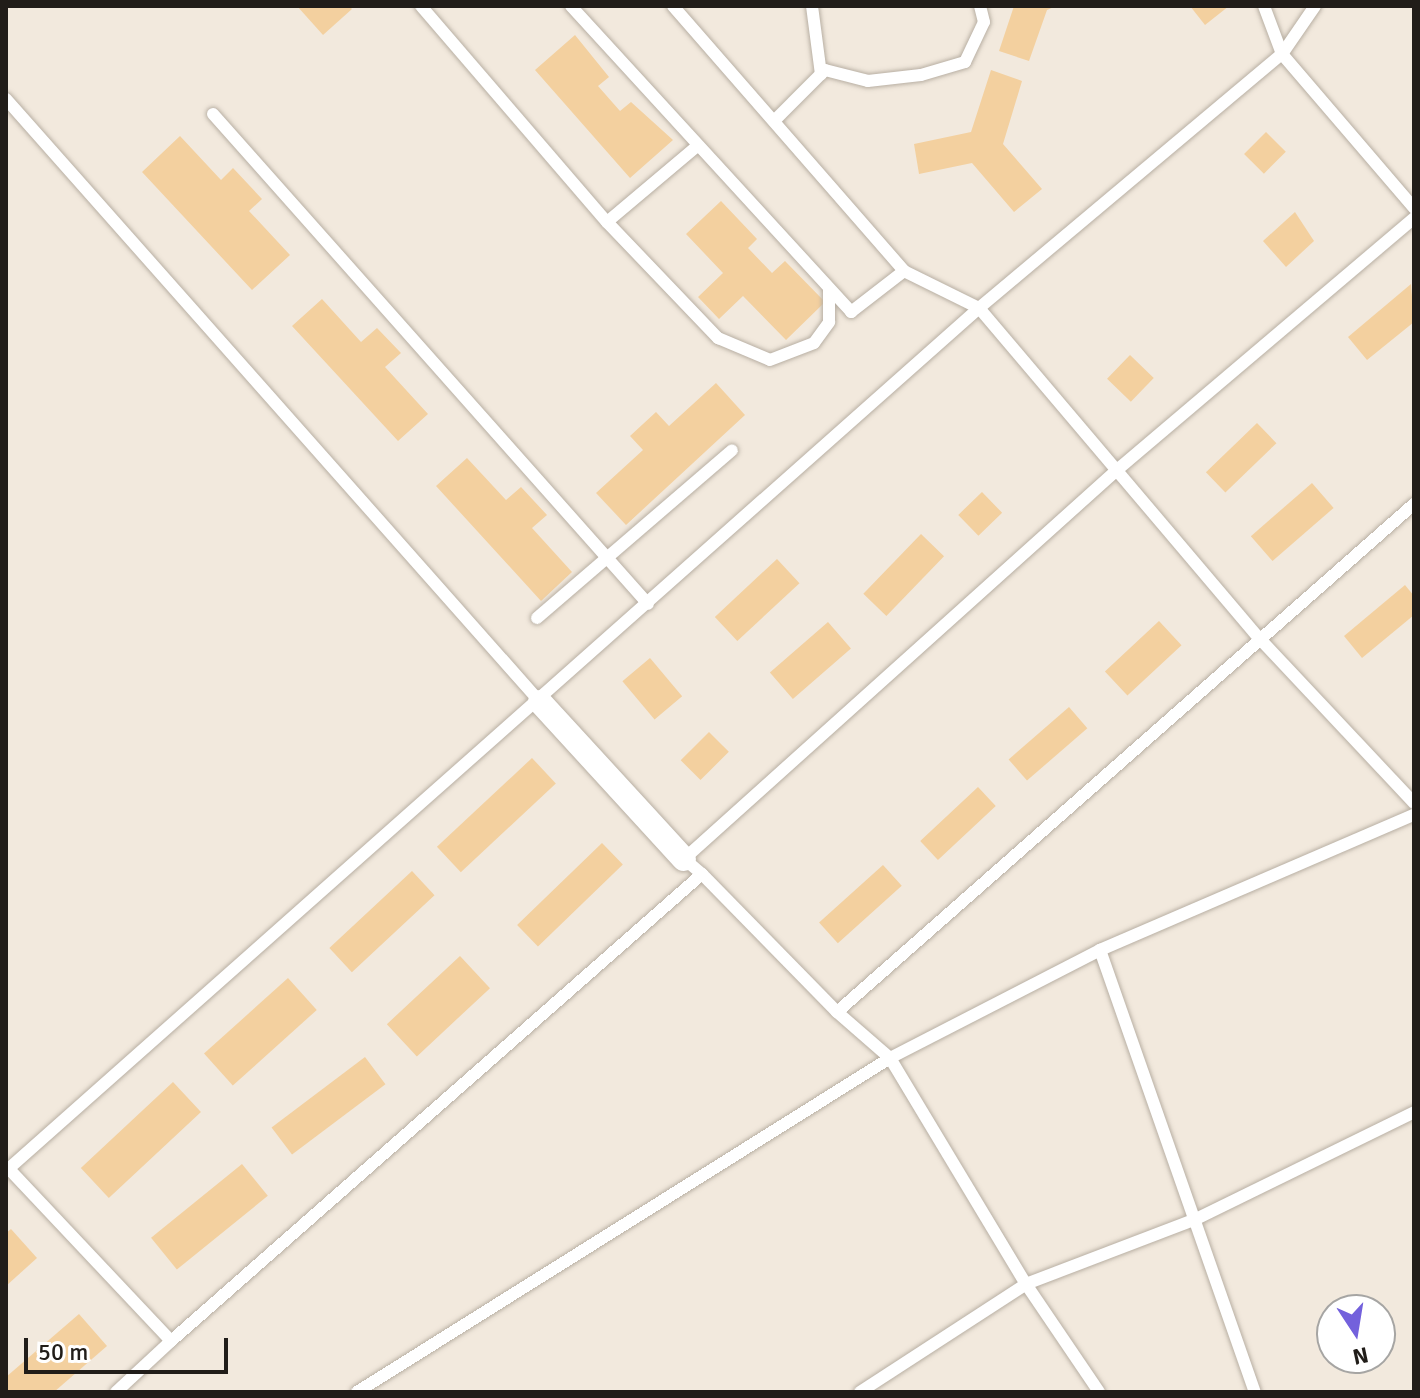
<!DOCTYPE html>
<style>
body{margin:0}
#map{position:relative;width:1420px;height:1398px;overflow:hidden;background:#f2e9dd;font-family:Signika,sans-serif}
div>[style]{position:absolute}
.building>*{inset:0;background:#f3d09f;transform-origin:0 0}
.roads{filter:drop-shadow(0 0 2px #b8afa3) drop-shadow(0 0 2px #b8afa3)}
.service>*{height:12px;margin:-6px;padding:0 6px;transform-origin:6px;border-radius:6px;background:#fff}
.minor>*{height:24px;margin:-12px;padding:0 12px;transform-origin:12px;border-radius:12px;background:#fff}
span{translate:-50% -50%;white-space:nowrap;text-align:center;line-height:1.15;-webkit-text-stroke:8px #fff;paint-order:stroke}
.frame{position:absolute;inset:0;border:8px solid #211d19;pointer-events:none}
.north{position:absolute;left:1316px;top:1294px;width:80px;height:80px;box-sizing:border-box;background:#fff;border:2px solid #a6a5a3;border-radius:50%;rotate:168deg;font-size:22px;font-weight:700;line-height:32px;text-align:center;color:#211d19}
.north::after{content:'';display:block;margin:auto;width:28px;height:36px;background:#7361dc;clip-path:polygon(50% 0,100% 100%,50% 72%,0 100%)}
.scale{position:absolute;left:24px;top:1338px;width:204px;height:36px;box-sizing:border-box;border:4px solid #211d19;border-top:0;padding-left:10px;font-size:24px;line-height:28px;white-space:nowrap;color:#211d19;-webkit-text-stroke:6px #fff;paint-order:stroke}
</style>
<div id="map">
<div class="building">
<i style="clip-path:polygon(297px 6px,349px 6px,352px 9px,323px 35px)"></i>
<i style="clip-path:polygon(1014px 6px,1056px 6px,1047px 10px,1029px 61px,999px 51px)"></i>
<i style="clip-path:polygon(1190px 6px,1229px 6px,1205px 25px)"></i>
<i style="clip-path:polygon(575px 35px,609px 77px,598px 86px,620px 111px,631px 102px,673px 140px,630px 178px,535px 70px)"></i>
<i style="clip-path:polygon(991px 70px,1022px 81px,1003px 144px,1042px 189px,1014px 212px,972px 163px,919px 174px,914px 144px,971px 132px)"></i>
<i style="left:1266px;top:132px;width:28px;height:31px;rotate:45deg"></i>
<i style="clip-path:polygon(180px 136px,221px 180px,233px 168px,262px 199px,249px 211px,290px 255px,252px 290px,142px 172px)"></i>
<i style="clip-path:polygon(721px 201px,757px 239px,748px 248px,772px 273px,785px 261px,825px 302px,786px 340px,743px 296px,719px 319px,698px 297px,723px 273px,686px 234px)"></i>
<i style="clip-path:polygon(1295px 212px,1314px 241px,1286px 267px,1263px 241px)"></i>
<i style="clip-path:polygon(1411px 284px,1414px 322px,1367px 360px,1348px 337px)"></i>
<i style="clip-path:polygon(322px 299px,361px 342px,377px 328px,401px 353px,385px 367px,428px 414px,398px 441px,292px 326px)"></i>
<i style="left:1130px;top:355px;width:33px;height:33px;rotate:44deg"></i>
<i style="clip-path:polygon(716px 383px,745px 415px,626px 525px,596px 493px,643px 450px,630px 436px,656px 412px,669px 426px)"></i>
<i style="left:1257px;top:423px;width:28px;height:71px;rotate:46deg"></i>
<i style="clip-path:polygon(467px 458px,506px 500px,521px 487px,547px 515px,532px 528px,572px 572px,541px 601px,436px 486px)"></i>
<i style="left:1312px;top:483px;width:33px;height:81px;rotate:49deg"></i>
<i style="left:982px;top:492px;width:29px;height:33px;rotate:46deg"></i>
<i style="left:921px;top:534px;width:32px;height:83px;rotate:44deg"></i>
<i style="left:777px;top:559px;width:33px;height:85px;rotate:47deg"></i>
<i style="clip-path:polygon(1405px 585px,1414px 596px,1414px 615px,1362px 658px,1344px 636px)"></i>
<i style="left:1159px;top:621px;width:33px;height:74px;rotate:47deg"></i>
<i style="left:828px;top:622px;width:35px;height:77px;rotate:49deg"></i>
<i style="left:650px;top:658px;width:50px;height:36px;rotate:50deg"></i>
<i style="left:1069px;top:707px;width:28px;height:80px;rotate:49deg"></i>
<i style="left:709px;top:732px;width:28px;height:40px;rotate:45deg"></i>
<i style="left:532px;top:758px;width:35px;height:130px;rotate:47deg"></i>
<i style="left:978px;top:787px;width:26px;height:79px;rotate:47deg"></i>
<i style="left:602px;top:843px;width:30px;height:118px;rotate:46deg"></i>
<i style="left:883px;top:865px;width:28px;height:86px;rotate:48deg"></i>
<i style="left:412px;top:871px;width:33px;height:113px;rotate:47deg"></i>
<i style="left:460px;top:956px;width:44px;height:100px;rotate:47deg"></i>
<i style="left:288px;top:978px;width:43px;height:113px;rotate:48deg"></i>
<i style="left:365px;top:1057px;width:34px;height:117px;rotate:53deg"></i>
<i style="left:173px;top:1082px;width:41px;height:126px;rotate:47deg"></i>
<i style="left:242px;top:1164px;width:41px;height:117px;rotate:51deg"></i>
<i style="clip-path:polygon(11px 1229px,37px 1258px,6px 1286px,6px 1233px)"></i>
<i style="clip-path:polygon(79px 1314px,107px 1346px,54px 1392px,6px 1392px,6px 1377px)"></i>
</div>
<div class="roads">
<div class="service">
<i style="left:421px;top:6px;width:285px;rotate:49.3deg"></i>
<i style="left:607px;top:222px;width:116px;rotate:-40.1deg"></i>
<i style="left:571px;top:6px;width:415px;rotate:47.5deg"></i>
<i style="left:851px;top:312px;width:67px;rotate:-37.7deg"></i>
<i style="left:673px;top:6px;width:352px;rotate:48.9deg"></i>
<i style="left:904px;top:271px;width:84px;rotate:26.3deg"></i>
<i style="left:979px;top:308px;width:434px;rotate:49.7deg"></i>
<i style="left:1260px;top:639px;width:225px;rotate:46.8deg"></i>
<i style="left:812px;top:6px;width:69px;rotate:82.5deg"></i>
<i style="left:1315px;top:6px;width:58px;rotate:124.5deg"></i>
<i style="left:1282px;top:54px;width:203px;rotate:49.4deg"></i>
<i style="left:6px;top:99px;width:805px;rotate:48.47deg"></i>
<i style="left:213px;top:114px;width:655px;rotate:48.4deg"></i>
<i style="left:774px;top:121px;width:72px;rotate:-45deg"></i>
<i style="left:825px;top:70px;width:44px;rotate:14.3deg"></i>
<i style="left:868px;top:81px;width:53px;rotate:-6.5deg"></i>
<i style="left:921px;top:75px;width:46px;rotate:-16.5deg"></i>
<i style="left:965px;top:62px;width:44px;rotate:-64.6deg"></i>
<i style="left:984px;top:22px;width:16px;rotate:-104deg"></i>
<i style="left:607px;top:222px;width:161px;rotate:46.3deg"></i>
<i style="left:718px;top:338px;width:56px;rotate:22.9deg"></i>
<i style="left:770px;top:360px;width:47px;rotate:-21.1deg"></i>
<i style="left:814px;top:343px;width:26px;rotate:-54deg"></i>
<i style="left:829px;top:322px;width:33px;rotate:-90deg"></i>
<i style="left:537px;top:618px;width:257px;rotate:-40.7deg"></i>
<i style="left:702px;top:874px;width:23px;rotate:-140deg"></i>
<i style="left:684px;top:859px;width:582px;rotate:-41.94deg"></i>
<i style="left:1117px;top:470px;width:390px;rotate:-40.3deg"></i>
<i style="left:1100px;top:950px;width:468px;rotate:70.7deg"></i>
<i style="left:837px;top:1012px;width:769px;rotate:-41.36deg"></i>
<i style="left:9px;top:1169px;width:236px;rotate:46.7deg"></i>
<i style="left:171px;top:1341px;width:707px;rotate:-41.33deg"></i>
<i style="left:702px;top:874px;width:193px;rotate:45.6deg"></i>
<i style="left:837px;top:1012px;width:70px;rotate:41deg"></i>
<i style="left:890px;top:1058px;width:264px;rotate:59deg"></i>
<i style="left:1026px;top:1284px;width:130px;rotate:55.9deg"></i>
<i style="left:6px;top:1171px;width:1301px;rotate:-41.57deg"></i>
<i style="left:979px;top:308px;width:395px;rotate:-40deg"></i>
<i style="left:1282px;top:54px;width:51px;rotate:-110.6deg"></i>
<i style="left:116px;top:1392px;width:75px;rotate:-42.8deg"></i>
<i style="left:357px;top:1392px;width:629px;rotate:-32.07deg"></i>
<i style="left:890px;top:1058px;width:236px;rotate:-27.2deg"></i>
<i style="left:1100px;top:950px;width:342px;rotate:-23.3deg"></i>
<i style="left:860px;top:1392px;width:198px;rotate:-33deg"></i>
<i style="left:1026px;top:1284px;width:180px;rotate:-20.9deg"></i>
<i style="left:1194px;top:1220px;width:245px;rotate:-26.1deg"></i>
</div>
<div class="minor">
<i style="left:540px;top:702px;width:213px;rotate:47.5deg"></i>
</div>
</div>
<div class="frame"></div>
<div class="north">N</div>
<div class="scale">50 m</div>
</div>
